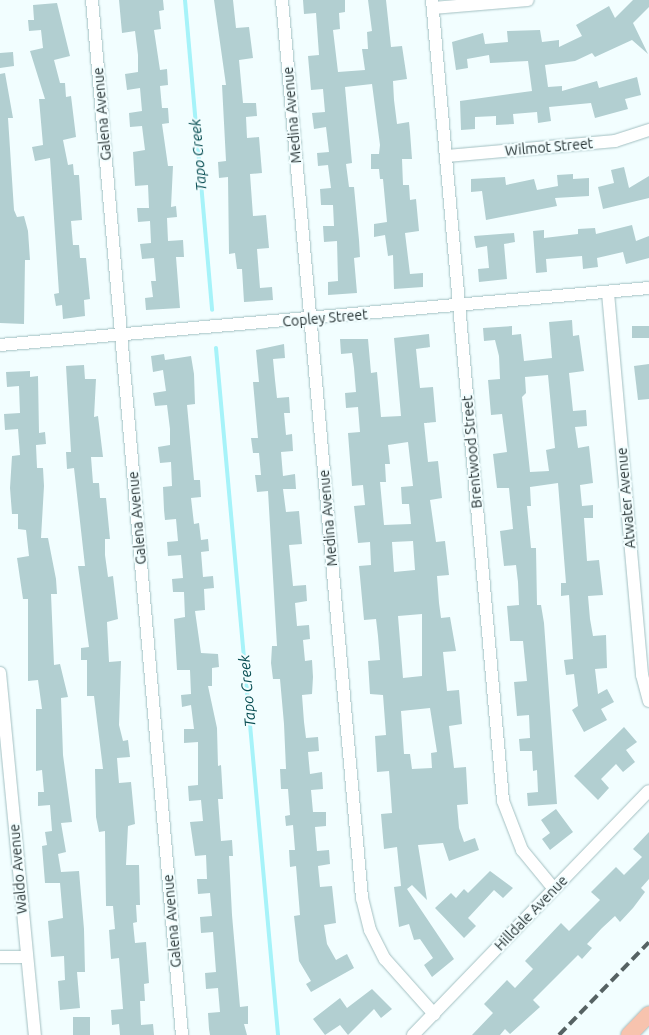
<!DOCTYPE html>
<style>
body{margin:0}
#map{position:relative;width:649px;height:1035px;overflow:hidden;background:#f2feff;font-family:Ubuntu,sans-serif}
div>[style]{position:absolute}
.stream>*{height:4px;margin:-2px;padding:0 2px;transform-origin:2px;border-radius:2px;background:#a6f3f9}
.building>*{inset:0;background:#b2cfd1;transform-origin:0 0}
.roads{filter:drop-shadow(0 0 1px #a3c0c2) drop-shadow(0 0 1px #a3c0c2)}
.minor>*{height:12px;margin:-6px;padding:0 6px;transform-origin:6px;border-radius:6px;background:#fff}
.major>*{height:16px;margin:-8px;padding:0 8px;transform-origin:8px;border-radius:8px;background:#f7c3ae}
.rail>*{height:4px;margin-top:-2px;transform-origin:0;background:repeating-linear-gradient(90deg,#566263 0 10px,transparent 0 15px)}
span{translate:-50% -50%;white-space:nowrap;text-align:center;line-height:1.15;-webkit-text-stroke:4px #f2feff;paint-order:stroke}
.street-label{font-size:14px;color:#263233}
.water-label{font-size:15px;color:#064c51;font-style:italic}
</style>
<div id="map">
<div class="stream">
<i style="left:185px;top:0;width:311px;rotate:85deg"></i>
<i style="left:216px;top:348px;width:690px;rotate:84.84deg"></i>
</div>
<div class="building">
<i style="clip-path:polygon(119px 0,163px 0,164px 10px,159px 11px,161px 29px,154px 30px,160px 70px,167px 69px,168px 85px,160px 86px,162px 108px,168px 108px,169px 123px,162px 124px,168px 166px,173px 166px,171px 207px,176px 206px,177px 217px,167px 218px,168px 241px,183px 240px,184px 257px,176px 257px,180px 308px,146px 310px,145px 298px,153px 297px,151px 281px,156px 281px,154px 258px,142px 259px,140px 244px,151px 243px,150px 221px,138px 222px,137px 208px,149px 208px,148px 185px,135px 186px,133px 152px,145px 150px,142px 126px,130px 127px,129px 113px,142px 111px,140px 88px,127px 90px,125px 74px,138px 72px,138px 55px,135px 31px,122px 33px)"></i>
<i style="clip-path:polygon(214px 0,233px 0,236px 28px,249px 27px,253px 58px,239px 60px,243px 103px,256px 103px,257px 116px,246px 117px,247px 138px,259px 137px,262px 173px,250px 174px,253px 216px,266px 215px,269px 248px,257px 249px,260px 288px,272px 287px,273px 300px,244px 302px,242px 269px,237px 269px,235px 253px,229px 254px,228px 177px,219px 178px,218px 162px,226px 161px,222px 85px,226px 85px)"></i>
<i style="clip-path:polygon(303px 0,345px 0,345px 12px,339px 13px,340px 29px,333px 30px,338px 72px,365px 70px,362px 49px,368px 49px,367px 32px,372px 31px,368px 0,386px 0,391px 47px,402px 46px,407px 79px,393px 81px,394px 100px,397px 124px,409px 122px,410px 132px,412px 159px,402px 159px,403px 185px,409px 185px,410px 200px,416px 199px,419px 231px,405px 233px,410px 274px,423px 273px,423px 287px,394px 289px,393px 255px,388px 256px,385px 235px,374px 237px,374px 224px,387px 222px,383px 179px,380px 179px,379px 169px,371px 169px,371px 154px,379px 154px,380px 145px,372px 84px,345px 87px,352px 163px,346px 164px,349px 187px,354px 187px,359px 240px,360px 257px,354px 258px,357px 293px,328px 295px,328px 282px,338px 281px,337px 241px,324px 242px,323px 226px,334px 226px,333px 205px,321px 205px,320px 189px,331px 188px,328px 165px,318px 166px,317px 153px,329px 152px,326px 127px,314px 129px,312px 113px,325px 112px,323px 89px,311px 90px,308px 56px,319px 55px,316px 13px,304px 14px)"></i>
<i style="clip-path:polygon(633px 0,649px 0,649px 7px,633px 23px,648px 54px,632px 40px,595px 57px,592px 53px,575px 61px,545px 65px,548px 87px,562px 86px,562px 91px,597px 81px,599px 88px,637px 77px,641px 95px,625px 99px,628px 109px,595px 118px,591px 103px,549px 107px,551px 121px,538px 123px,537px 112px,513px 114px,514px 124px,496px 125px,496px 116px,475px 117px,475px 129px,461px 130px,460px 101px,532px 91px,528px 61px,490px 63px,489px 55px,467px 59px,468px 68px,456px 70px,452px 42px,483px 33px,485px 44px,508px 42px,507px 31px,540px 30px,542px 42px,559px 40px,559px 47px,582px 36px,576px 25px,609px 6px,615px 18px)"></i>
<i style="clip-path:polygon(57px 3px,70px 56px,54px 60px,60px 83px,65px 83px,66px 97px,71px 96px,76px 137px,63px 140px,68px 165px,73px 164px,74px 175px,79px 175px,82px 220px,71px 221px,73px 245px,79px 245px,80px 258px,86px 258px,90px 299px,84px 300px,85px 316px,63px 319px,62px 305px,56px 306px,54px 294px,59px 293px,50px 158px,35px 161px,32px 147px,43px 145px,39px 99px,45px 99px,30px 51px,43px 48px,41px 30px,29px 31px,28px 20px,34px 20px,33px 5px)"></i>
<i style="clip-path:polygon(13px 52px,14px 66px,0 68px,0 53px)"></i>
<i style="clip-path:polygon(5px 73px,13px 118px,8px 118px,14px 210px,17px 217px,24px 216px,28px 231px,30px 260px,25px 260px,24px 324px,0 323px,0 74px)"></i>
<i style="clip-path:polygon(624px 167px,629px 188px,649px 176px,649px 198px,603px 209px,598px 187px,614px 183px,611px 170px)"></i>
<i style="clip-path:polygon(573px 174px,573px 179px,589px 178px,589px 196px,555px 198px,557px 206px,486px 220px,482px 191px,471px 192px,471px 179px,505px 177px,506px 185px,534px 179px,537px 190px,558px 186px,557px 175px)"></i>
<i style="clip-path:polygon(632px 225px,636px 241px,649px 236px,649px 258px,626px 264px,623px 252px,597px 258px,598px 267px,583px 269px,582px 256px,546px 259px,547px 272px,536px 273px,533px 231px,544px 230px,544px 238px,578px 234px,578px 229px,595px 228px,596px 234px)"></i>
<i style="clip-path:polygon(514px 233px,515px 242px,504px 244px,507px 279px,479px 282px,478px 269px,489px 268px,487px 246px,476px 248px,474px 236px)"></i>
<i style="clip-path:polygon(evenodd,572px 320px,573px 336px,579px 335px,584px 371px,569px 373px,573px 411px,586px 410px,587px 426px,575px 427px,578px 448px,589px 446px,593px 483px,580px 485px,582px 506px,593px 505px,593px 518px,584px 518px,587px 561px,599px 560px,603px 595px,588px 596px,590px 619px,593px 636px,606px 635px,607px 668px,595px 669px,598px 694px,607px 689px,614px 702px,601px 709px,607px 720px,584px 732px,572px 710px,578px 706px,574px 674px,566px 675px,564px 660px,573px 659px,569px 595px,561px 596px,561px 583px,566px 583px,558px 483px,530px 487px,531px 506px,527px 506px,531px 548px,536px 548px,537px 605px,541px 605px,544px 623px,557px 804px,528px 806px,527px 793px,538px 792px,537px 770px,533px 771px,532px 751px,520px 751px,519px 739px,530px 738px,529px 715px,517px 716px,514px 682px,527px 681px,523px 641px,510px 641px,507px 606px,519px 605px,518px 582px,516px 565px,504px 566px,500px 531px,513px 529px,509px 488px,497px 488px,493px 454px,507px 452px,502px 414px,491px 415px,488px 380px,500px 379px,499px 356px,495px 340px,484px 341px,483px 328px,512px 326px,512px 335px,521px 334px,524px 361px,552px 358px,549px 322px,572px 320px,548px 375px,555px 448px,546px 450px,549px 471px,530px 472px,522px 397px,526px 393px,525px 377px,548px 375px)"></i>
<i style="left:649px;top:326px;width:12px;height:17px;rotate:90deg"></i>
<i style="clip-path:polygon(evenodd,429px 334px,430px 347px,416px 349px,420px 388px,433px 387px,436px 422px,424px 423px,428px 462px,438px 461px,442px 498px,430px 500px,436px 542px,445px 541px,449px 575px,437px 576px,439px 603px,441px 618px,450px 617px,456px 651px,443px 652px,447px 691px,459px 690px,462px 724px,449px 726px,454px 768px,466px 767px,468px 804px,457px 805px,459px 828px,464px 842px,475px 838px,479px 850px,449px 861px,443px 843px,418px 845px,427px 900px,412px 885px,407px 889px,454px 959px,432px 977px,424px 965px,433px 958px,420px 939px,414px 940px,409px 924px,399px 927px,394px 887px,401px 886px,397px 847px,384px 849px,381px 814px,392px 813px,391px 798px,389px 771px,377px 772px,375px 736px,386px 735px,383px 695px,370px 694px,368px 661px,380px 660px,378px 636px,376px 619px,364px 620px,359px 566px,371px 565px,370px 542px,358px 543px,354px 506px,365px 505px,363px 485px,352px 486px,348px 433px,360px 432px,358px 407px,346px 408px,345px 393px,356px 392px,354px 368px,352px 353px,341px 354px,340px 339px,368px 339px,371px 373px,377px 372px,381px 417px,401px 416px,394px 338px,429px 334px,408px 442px,413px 486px,401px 487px,402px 504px,409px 504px,411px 524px,384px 525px,380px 482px,386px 482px,385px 464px,390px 464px,388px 445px,408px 442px,429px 334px,413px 541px,415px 570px,394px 572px,392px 542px,413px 541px,429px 334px,422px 614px,422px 676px,403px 678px,398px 616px,422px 614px,429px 334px,430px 708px,437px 752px,431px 753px,432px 768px,412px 769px,410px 754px,404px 754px,401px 711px,430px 708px)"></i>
<i style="clip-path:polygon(284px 344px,285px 358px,273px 359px,275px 380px,277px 398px,289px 397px,290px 413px,284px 413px,286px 435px,292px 434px,293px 451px,281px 452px,283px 476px,295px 474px,296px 489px,283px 489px,286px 512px,299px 511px,302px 544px,289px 545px,293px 586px,306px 585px,307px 601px,295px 603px,297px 626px,309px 625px,310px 639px,303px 640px,305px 661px,312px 660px,313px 677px,312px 694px,302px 695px,304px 722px,306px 738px,318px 737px,319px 751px,308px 752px,310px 774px,322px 772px,323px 789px,311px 790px,313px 812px,326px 812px,326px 826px,315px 827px,317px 851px,329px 850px,330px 864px,318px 866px,320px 887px,332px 886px,336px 923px,324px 925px,327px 944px,336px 960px,347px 954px,354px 968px,311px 992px,306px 984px,311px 981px,299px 961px,294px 916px,300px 915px,296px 866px,290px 867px,289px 850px,295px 850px,293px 825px,286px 826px,285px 816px,290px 815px,288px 789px,281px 789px,280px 769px,286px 769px,284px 724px,280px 679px,273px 679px,271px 663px,272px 646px,277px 646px,268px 491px,257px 492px,255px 475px,261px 475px,259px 453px,253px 453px,251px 438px,258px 438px,253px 382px,259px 382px,256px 350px)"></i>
<i style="clip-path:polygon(164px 354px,165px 360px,191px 356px,194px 374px,195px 404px,187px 405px,194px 480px,200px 480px,201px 497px,191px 498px,194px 524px,199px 523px,201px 540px,208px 539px,209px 551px,201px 552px,203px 577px,213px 576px,214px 588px,204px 589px,205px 610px,195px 611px,201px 653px,218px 654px,219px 667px,212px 668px,212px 686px,208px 686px,217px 728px,218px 766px,221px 765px,223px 799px,218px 799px,221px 841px,232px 840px,233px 856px,229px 856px,232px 915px,240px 1007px,248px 1006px,248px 1024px,244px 1024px,247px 1035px,210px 1035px,209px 1029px,208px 1013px,220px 1012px,218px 988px,206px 989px,205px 973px,216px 972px,213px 932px,201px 933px,200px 917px,212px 916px,210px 893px,198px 894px,197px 879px,207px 879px,206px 855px,195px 856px,190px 822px,203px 821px,201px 800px,189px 801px,188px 786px,198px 785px,198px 742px,184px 743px,184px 729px,194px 729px,191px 705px,182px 707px,181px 695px,191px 694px,190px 670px,177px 670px,174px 619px,185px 617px,184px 592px,173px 592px,172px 579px,183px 578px,181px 555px,168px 556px,167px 542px,178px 541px,176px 519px,165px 520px,164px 510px,163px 487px,172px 486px,171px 462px,160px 463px,158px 447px,170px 445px,170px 429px,167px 405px,155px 406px,153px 393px,166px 391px,163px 370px,153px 372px,151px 356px)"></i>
<i style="clip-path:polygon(649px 364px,649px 399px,638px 400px,634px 366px)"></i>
<i style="clip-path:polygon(84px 365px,85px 379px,96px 379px,94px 417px,98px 416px,103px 457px,91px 457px,93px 483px,99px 483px,100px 498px,106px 498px,110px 539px,105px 539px,105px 555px,108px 577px,113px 576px,118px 619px,107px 622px,109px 662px,121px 661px,119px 725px,123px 741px,128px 740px,130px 757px,117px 758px,119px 783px,131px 782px,135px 824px,128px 826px,126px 865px,139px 865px,140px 905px,136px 905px,137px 922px,133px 923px,135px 943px,146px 942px,149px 983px,144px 984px,145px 1001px,140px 1001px,141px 1025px,153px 1024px,154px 1035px,120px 1035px,119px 1024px,112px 1025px,111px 1010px,123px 1009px,119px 958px,111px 959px,109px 930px,115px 929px,113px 906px,106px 906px,105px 831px,99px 832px,96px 817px,95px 769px,103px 769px,94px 696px,87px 696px,87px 660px,81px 660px,81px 648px,89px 647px,78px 566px,85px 566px,74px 468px,67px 469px,66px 452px,71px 452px,66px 366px)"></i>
<i style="clip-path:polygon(30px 371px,30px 377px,38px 376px,39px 433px,45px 432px,46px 444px,36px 445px,37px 468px,43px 468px,44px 486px,41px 538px,48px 538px,56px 579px,57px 594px,51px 594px,54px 665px,60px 664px,68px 697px,61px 698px,63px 755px,72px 822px,61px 823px,66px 852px,58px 854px,61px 872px,79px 871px,84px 929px,85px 972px,77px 972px,80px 1008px,60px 1010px,58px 981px,65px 980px,64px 956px,51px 957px,48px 921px,63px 918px,60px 883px,45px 883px,42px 846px,47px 845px,45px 832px,52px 831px,50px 805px,38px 806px,38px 792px,44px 792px,42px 770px,36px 771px,36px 709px,42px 709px,38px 680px,28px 681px,28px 599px,23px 599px,17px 558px,29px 556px,26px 530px,18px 529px,18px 514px,12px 514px,10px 488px,12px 456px,20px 455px,18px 429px,5px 430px,4px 414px,20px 413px,19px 386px,7px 387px,6px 372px)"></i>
<i style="clip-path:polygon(624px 727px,637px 742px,626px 750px,635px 762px,623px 772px,616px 764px,601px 779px,609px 788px,598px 800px,574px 776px)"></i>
<i style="clip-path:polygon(556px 809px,573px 832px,550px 850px,542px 839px,550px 833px,541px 820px)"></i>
<i style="clip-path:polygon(649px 832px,649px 879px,641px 888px,645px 892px,633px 908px,620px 922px,615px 916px,602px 928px,587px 944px,592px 948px,582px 959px,578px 955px,533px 1000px,540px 1007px,510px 1034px,505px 1029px,500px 1035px,472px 1035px,493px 1013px,484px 1004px,507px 980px,515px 988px,533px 969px,525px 961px,561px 923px,569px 931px,600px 900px,591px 892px,616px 867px,624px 875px,642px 857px,633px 849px)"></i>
<i style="clip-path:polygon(490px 871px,513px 888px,503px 898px,494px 890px,468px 918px,476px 926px,464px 938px,435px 908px,451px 893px,456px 898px,464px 889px,468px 893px)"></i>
<i style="clip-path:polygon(372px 989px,392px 1009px,381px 1018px,374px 1009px,348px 1035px,340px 1025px,325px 1035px,313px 1019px,340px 998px,347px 1008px)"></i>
<i style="left:90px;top:1017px;width:18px;height:17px;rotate:90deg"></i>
</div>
<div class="roads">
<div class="minor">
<i style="left:92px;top:0;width:1039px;rotate:85.03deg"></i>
<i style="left:282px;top:0;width:902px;rotate:84.91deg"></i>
<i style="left:362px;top:898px;width:33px;rotate:76deg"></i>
<i style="left:370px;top:930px;width:33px;rotate:63deg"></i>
<i style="left:385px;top:959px;width:74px;rotate:48.3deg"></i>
<i style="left:432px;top:0;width:804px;rotate:84.93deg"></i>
<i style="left:503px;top:801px;width:53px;rotate:68.8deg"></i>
<i style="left:522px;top:850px;width:50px;rotate:50.6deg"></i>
<i style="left:433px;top:8px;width:95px;rotate:-4.8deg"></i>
<i style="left:447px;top:156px;width:169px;rotate:-5.1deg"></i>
<i style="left:615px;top:141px;width:36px;rotate:-18deg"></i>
<i style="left:608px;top:293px;width:384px;rotate:84.9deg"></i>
<i style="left:642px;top:675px;width:27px;rotate:75deg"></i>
<i style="left:0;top:345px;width:651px;rotate:-5.02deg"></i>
<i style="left:0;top:673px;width:364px;rotate:84.5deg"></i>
<i style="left:0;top:957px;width:25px"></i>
<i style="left:413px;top:1035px;width:339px;rotate:-46deg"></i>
</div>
<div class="major">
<i style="left:629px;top:1035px;width:29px;rotate:-46deg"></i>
</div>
</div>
<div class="rail">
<i style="left:559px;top:1035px;width:129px;rotate:-45.9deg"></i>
</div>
<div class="street-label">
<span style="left:102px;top:114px;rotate:-95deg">Galena Avenue</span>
<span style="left:292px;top:115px;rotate:-95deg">Medina Avenue</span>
<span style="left:549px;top:147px;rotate:-5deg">Wilmot Street</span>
<span style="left:325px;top:318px;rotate:-5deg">Copley Street</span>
<span style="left:472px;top:452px;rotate:-95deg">Brentwood Street</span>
<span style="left:626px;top:498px;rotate:-95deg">Atwater Avenue</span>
<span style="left:137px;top:518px;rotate:-95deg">Galena Avenue</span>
<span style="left:328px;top:518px;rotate:-95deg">Medina Avenue</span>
<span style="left:18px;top:869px;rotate:-95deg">Waldo Avenue</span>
<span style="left:531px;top:913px;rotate:-46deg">Hilldale Avenue</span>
<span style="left:172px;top:921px;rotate:-95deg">Galena Avenue</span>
</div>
<div class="water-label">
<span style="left:198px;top:155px;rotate:-95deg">Tapo Creek</span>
<span style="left:247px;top:691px;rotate:-95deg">Tapo Creek</span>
</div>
</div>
